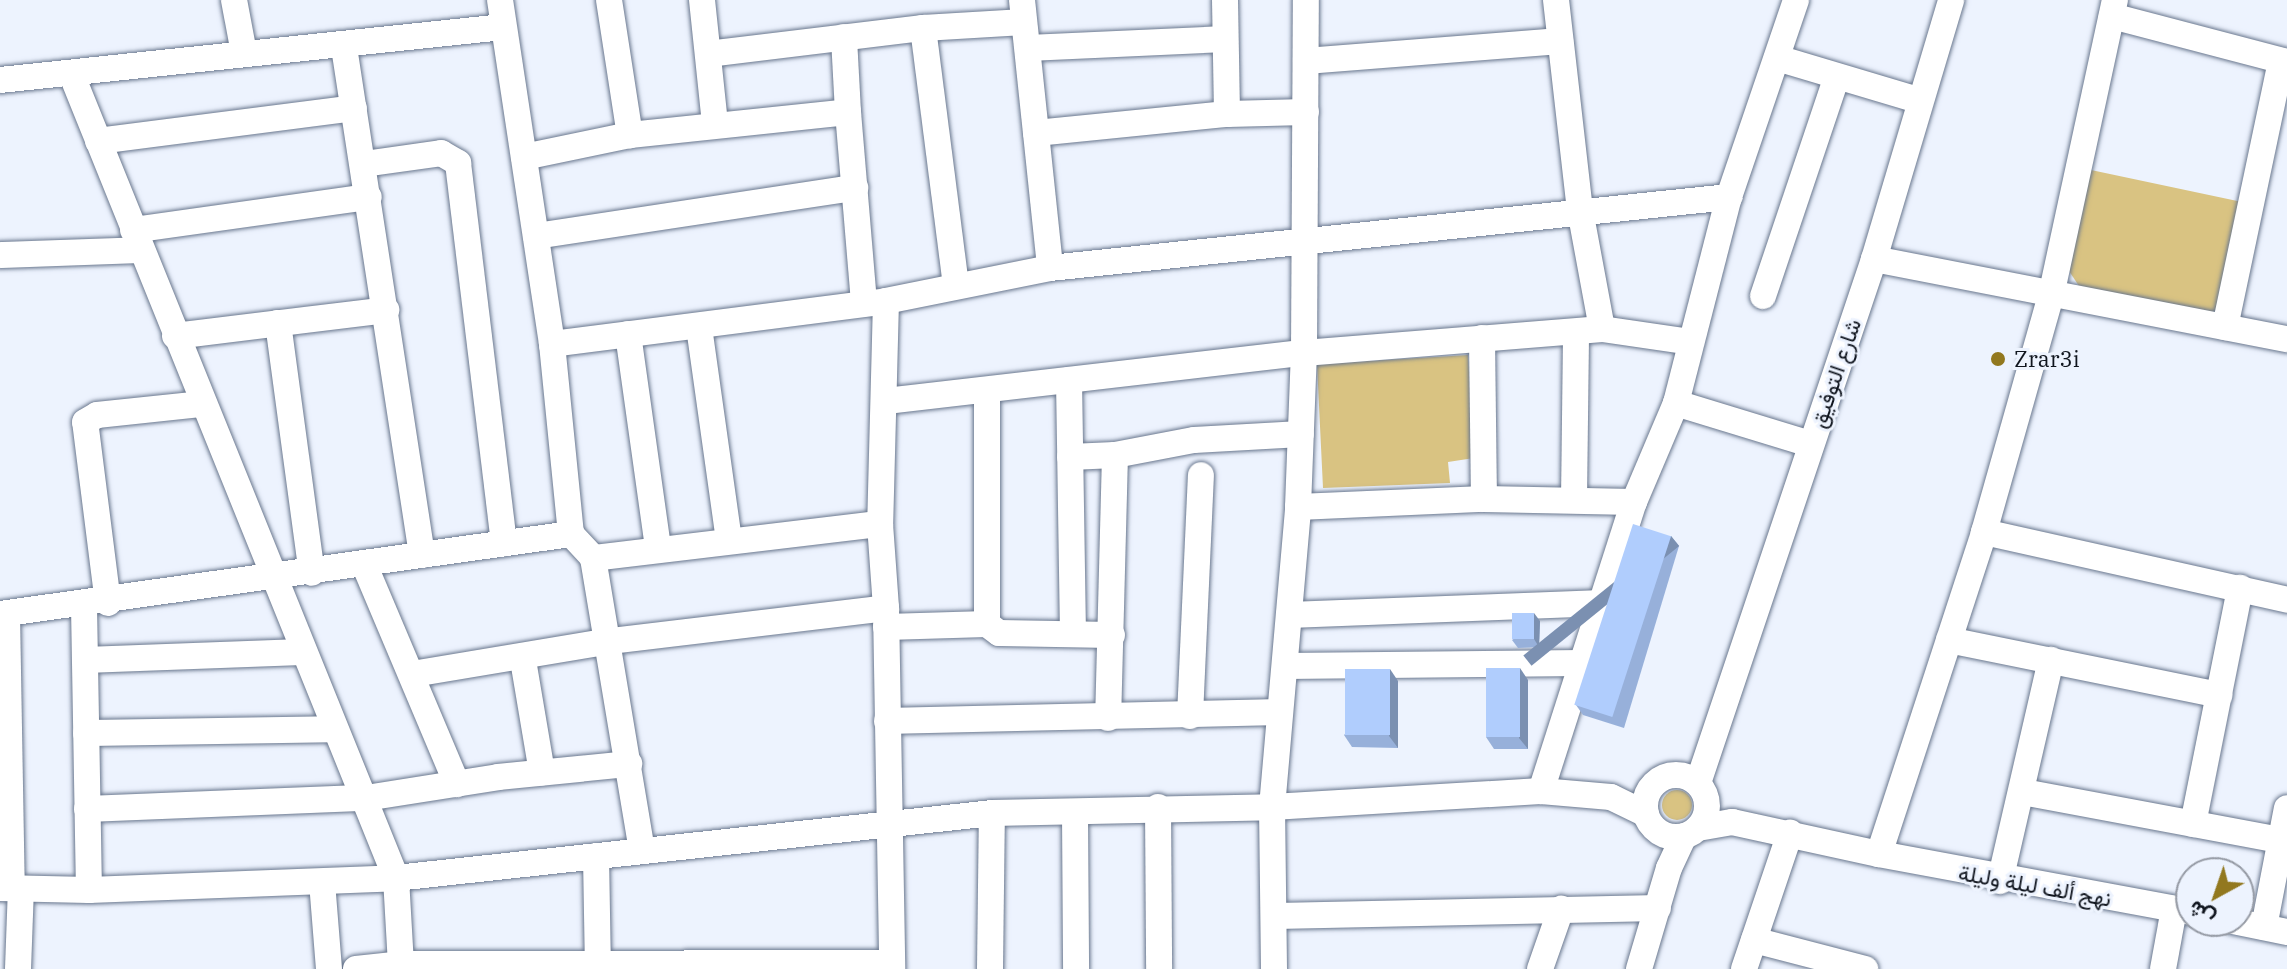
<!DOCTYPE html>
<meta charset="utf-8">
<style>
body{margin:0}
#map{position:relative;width:2287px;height:969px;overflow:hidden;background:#edf3fe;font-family:"IBM Plex Serif",Vazirmatn,serif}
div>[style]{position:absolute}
.green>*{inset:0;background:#d9c382}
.round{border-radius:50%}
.roads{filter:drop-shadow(0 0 2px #69778e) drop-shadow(0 0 2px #69778e)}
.minor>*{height:26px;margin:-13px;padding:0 13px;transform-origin:13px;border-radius:13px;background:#fff}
.minor>.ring{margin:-13px;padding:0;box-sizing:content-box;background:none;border:26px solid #fff;border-radius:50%}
.wall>*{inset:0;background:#97b0da}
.shaded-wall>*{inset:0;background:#7b90b1;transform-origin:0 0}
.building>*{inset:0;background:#b0cdfd;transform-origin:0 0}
.dots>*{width:22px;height:22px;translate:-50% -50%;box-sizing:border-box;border:4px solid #edf3fe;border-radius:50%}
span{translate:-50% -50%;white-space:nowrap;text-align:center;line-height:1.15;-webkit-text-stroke:6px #edf3fe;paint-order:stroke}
.poi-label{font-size:22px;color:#10151e}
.left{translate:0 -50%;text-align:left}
.street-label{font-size:22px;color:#10151e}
.north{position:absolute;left:2175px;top:857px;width:80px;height:80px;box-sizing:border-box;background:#edf3fe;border:2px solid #959aa4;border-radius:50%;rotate:220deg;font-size:22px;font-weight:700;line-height:32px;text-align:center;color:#10151e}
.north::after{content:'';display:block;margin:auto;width:28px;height:36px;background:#92781f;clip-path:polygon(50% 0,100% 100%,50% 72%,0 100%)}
</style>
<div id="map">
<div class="green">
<i style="clip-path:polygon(2091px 170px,2242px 202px,2219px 317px,2079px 286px,2065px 265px)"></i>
<i style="clip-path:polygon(1468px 355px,1474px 458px,1448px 462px,1450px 483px,1323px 488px,1317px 364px)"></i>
<i class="round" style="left:1662px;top:790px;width:30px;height:30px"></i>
</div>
<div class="roads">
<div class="minor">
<i style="left:234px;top:0;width:54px;rotate:79.3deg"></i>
<i style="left:500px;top:0;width:348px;rotate:81.4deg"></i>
<i style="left:552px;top:344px;width:191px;rotate:84.3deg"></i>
<i style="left:571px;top:534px;width:33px;rotate:47deg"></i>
<i style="left:593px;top:558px;width:296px;rotate:80.5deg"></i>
<i style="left:609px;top:0;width:137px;rotate:81.2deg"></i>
<i style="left:702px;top:0;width:125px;rotate:84deg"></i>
<i style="left:1022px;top:0;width:269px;rotate:84deg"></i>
<i style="left:1556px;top:0;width:211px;rotate:83.5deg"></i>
<i style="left:1580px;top:210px;width:121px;rotate:79.5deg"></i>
<i style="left:2112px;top:16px;width:181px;rotate:14.7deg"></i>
<i style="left:923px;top:28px;width:258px;rotate:82.7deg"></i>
<i style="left:344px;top:47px;width:514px;rotate:81.27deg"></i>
<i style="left:1028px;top:48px;width:197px;rotate:-2.6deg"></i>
<i style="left:708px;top:54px;width:217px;rotate:-6.9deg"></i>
<i style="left:923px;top:28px;width:101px;rotate:-3.4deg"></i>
<i style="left:1777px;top:58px;width:147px;rotate:16.6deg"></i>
<i style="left:1306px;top:61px;width:255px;rotate:-4.5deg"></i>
<i style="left:71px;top:73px;width:868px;rotate:68.01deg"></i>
<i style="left:396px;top:878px;width:86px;rotate:86.7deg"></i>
<i style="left:0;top:80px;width:506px;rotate:-6.01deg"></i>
<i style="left:848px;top:112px;width:192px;rotate:85.2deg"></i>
<i style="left:1227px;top:114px;width:79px;rotate:-1.5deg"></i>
<i style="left:1036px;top:133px;width:192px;rotate:-5.7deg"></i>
<i style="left:1227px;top:114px;width:114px;rotate:-91deg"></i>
<i style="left:98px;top:141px;width:258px;rotate:-7.3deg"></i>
<i style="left:524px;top:157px;width:108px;rotate:-11.7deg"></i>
<i style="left:630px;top:135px;width:219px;rotate:-6deg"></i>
<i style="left:848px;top:112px;width:75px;rotate:-93.1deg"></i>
<i style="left:364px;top:164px;width:78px;rotate:-8.1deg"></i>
<i style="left:441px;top:153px;width:20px;rotate:30deg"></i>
<i style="left:458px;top:163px;width:383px;rotate:83.1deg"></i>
<i style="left:133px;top:230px;width:238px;rotate:-8deg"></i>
<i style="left:536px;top:236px;width:323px;rotate:-8.6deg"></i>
<i style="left:0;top:255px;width:141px;rotate:-2deg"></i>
<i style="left:1874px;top:259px;width:421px;rotate:11deg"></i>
<i style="left:1763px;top:296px;width:229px;rotate:-71.4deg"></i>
<i style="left:886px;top:301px;width:223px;rotate:91.5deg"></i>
<i style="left:880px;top:524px;width:84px;rotate:85.9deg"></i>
<i style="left:886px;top:608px;width:361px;rotate:89deg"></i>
<i style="left:278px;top:323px;width:252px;rotate:82.3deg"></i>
<i style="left:699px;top:327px;width:215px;rotate:82deg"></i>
<i style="left:2225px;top:327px;width:272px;rotate:-78.1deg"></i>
<i style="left:628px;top:334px;width:216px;rotate:82deg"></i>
<i style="left:175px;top:336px;width:213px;rotate:-7deg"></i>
<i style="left:1482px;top:338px;width:161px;rotate:89.3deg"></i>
<i style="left:552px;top:344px;width:337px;rotate:-7.3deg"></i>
<i style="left:886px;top:301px;width:167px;rotate:-11.4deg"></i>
<i style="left:1050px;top:268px;width:683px;rotate:-5.97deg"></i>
<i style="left:1069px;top:380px;width:253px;rotate:89.1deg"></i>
<i style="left:987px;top:392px;width:232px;rotate:90deg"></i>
<i style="left:987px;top:624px;width:15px;rotate:37deg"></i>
<i style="left:999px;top:633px;width:113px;rotate:1deg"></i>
<i style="left:886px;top:401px;width:421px;rotate:-6.6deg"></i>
<i style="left:1304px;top:353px;width:299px;rotate:-4.6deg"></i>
<i style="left:1602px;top:329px;width:90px;rotate:8.3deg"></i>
<i style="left:1676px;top:403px;width:140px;rotate:17deg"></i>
<i style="left:1115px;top:455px;width:80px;rotate:-10.8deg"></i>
<i style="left:1194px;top:440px;width:107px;rotate:-3.2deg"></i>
<i style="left:1070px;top:457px;width:45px;rotate:-2.5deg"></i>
<i style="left:1115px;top:455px;width:263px;rotate:91.5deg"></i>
<i style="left:1574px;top:500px;width:167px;rotate:-89.3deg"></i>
<i style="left:1298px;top:507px;width:186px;rotate:-2.5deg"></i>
<i style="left:1484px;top:499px;width:150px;rotate:1.1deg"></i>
<i style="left:1984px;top:532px;width:311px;rotate:12.6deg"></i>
<i style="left:593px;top:558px;width:289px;rotate:-6.8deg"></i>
<i style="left:364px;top:564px;width:239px;rotate:67.1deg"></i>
<i style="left:108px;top:603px;width:182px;rotate:-97.2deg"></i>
<i style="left:85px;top:422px;width:14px;rotate:-30deg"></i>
<i style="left:97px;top:415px;width:106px;rotate:-6deg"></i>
<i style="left:84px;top:606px;width:284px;rotate:89deg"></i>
<i style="left:0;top:614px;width:577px;rotate:-7.98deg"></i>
<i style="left:7px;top:614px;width:274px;rotate:89deg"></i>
<i style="left:1289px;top:615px;width:314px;rotate:-2.2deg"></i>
<i style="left:886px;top:627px;width:101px;rotate:-1.7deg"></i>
<i style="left:1949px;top:640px;width:276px;rotate:11.5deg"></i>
<i style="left:85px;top:660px;width:217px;rotate:-2.1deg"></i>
<i style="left:523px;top:660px;width:114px;rotate:80.4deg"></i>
<i style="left:1285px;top:666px;width:297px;rotate:-0.6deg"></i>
<i style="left:413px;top:674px;width:200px;rotate:-9.5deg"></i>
<i style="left:610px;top:641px;width:278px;rotate:-6.8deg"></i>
<i style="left:1190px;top:716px;width:241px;rotate:-87.4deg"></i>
<i style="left:887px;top:721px;width:392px;rotate:-1.3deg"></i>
<i style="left:86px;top:733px;width:248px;rotate:-0.9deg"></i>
<i class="ring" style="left:1645px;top:775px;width:36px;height:36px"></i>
<i style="left:1698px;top:783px;width:553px;rotate:-71.43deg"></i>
<i style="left:1874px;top:259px;width:270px;rotate:-73.4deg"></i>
<i style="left:1541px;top:791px;width:304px;rotate:-72.2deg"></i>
<i style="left:1634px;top:502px;width:108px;rotate:-67deg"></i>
<i style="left:1676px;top:403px;width:213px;rotate:-75.6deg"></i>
<i style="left:1729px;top:197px;width:208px;rotate:-71.2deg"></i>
<i style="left:2023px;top:792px;width:261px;rotate:10.6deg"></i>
<i style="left:1158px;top:807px;width:162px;rotate:89.6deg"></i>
<i style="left:87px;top:809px;width:279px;rotate:-2.3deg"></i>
<i style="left:366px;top:798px;width:134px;rotate:-9deg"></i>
<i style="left:498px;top:777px;width:132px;rotate:-5.7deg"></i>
<i style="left:1075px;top:814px;width:155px;rotate:89.6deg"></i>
<i style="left:2193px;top:824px;width:241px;rotate:-78.7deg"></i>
<i style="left:1698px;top:828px;width:35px;rotate:-10deg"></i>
<i style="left:1732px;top:822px;width:150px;rotate:12.3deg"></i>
<i style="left:1879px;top:854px;width:339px;rotate:-71.9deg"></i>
<i style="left:1984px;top:532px;width:250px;rotate:-74.2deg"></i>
<i style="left:2052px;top:291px;width:298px;rotate:-77.8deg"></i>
<i style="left:1879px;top:854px;width:317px;rotate:10.5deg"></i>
<i style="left:596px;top:856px;width:113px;rotate:89deg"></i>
<i style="left:2000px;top:881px;width:227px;rotate:-77deg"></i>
<i style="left:322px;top:882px;width:87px;rotate:85.4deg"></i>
<i style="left:0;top:888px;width:89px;rotate:1.3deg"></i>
<i style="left:89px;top:890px;width:307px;rotate:-2.2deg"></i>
<i style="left:396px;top:878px;width:600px;rotate:-6.22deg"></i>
<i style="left:992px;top:813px;width:280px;rotate:-1.2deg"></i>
<i style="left:1272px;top:807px;width:269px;rotate:-3.4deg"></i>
<i style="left:1541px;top:791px;width:70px;rotate:4.9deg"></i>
<i style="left:1611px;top:797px;width:39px;rotate:26deg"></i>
<i style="left:1277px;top:916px;width:381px;rotate:-1.2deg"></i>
<i style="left:2233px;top:921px;width:55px;rotate:11.5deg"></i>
<i style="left:2264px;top:927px;width:121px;rotate:-79.1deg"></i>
<i style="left:1754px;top:940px;width:115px;rotate:14.6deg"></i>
<i style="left:18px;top:969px;width:80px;rotate:-87.9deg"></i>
<i style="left:356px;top:969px;width:45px;rotate:-6.3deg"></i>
<i style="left:401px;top:964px;width:491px;rotate:-0.1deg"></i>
<i style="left:990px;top:969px;width:156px;rotate:-89.3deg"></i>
<i style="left:1274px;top:969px;width:162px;rotate:-90.7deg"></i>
<i style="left:1272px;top:807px;width:301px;rotate:-85deg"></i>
<i style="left:1298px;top:507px;width:154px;rotate:-87.8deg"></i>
<i style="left:1304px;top:353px;width:353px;rotate:-89.7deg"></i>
<i style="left:1540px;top:969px;width:64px;rotate:-70.7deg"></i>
<i style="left:1639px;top:969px;width:105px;rotate:-73.5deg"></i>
<i style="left:1669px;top:868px;width:35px;rotate:-65deg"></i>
<i style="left:1744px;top:969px;width:144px;rotate:-71.3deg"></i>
<i style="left:2163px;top:969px;width:61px;rotate:-79.6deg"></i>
</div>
</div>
<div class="wall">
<i style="clip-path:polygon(1671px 536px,1679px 546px,1624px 728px,1583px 715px,1576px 705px)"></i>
<i style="clip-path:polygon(1540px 621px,1539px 647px,1518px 648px,1512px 640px)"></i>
<i style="clip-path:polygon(1528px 680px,1528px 749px,1494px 749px,1486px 737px)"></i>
<i style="clip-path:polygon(1398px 681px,1398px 748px,1352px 747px,1344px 735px)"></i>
</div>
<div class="shaded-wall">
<i style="left:1671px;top:536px;width:13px;height:190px;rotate:51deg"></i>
<i style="clip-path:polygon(1534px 613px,1540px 621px,1539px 647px,1534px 639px)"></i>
<i style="clip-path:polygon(1520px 668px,1528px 680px,1528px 749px,1519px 738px)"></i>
<i style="clip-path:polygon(1390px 669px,1398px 681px,1398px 748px,1389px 736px)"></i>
</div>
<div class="building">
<i style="left:1633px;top:524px;width:40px;height:190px;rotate:18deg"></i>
<i style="left:1534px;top:613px;width:26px;height:22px;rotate:90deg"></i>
<i style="left:1486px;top:668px;width:34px;height:69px"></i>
<i style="left:1345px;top:669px;width:45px;height:66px"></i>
</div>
<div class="dots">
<i style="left:1998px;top:359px;background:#92781f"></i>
</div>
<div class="poi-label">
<span class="left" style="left:2014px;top:359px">Zrar3i</span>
</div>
<div class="street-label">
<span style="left:1835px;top:373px;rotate:-71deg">شارع التوفيق</span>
<span style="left:2035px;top:885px;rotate:10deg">نهج ألف ليلة وليلة</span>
</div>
<div class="north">ش</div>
</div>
